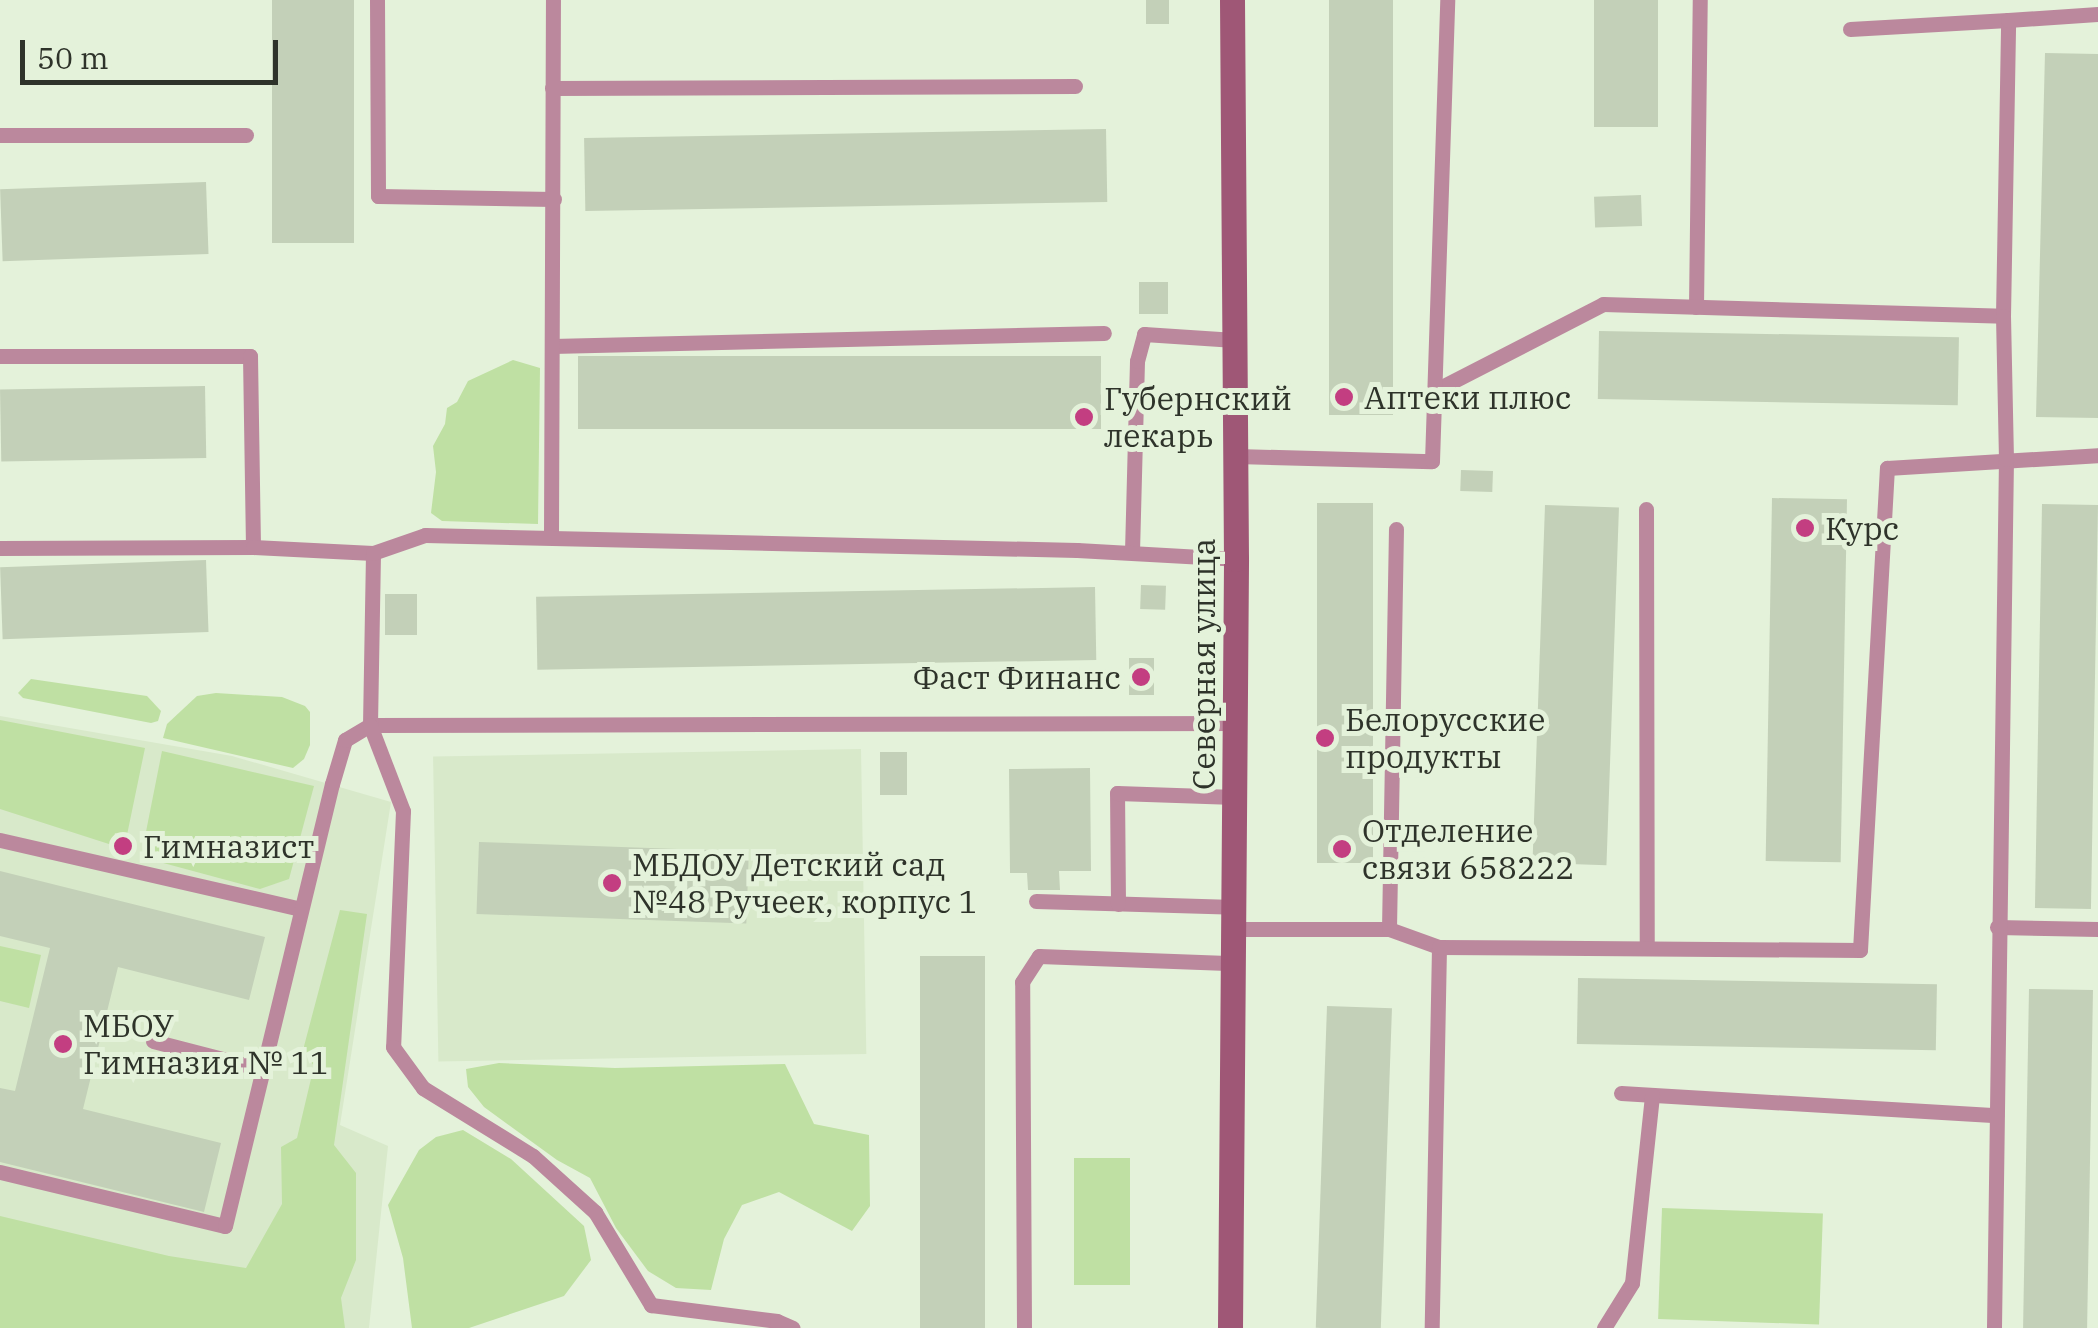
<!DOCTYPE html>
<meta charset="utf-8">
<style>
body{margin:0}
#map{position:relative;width:2098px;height:1328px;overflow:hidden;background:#e4f2da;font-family:"IBM Plex Serif",serif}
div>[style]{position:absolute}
.built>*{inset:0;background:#d8e9ca;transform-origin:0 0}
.green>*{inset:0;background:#bfe0a3;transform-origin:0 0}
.building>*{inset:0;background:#c3d0b8;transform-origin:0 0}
.service>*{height:15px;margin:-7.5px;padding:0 7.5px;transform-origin:7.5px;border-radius:7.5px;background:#bb889d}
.secondary>*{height:25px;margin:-12.5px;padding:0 12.5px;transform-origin:12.5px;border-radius:12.5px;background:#9f5776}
.dots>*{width:28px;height:28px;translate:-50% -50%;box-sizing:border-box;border:5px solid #e4f2da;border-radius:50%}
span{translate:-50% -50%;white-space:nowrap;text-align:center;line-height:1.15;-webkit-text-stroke:10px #e4f2da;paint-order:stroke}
.poi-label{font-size:32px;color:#2e332a}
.left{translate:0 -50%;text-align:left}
.right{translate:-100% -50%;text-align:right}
.street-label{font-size:32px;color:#2e332a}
.scale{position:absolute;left:20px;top:40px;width:258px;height:45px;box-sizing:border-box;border:5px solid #2e332a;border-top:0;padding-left:12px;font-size:30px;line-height:35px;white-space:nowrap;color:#2e332a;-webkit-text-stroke:8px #e4f2da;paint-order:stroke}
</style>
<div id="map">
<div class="built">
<i style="clip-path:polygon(0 716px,232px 756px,391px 802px,340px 1125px,388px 1146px,369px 1328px,0 1328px)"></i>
<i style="left:861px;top:749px;width:305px;height:428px;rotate:89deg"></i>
</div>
<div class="green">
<i style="clip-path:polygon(513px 360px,540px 368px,538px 524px,442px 521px,431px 513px,436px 472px,433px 446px,445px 424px,447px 408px,457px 402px,468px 381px)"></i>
<i style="clip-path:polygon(31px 679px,147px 696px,161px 711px,158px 721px,151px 723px,23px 698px,18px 693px)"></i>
<i style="clip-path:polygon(216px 693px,282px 697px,305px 706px,310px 712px,310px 745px,304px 759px,293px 768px,163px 738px,167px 724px,197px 696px)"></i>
<i style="clip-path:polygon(0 720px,145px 748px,127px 835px,115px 833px,112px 845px,0 809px)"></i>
<i style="clip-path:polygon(162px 751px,314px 786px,289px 879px,260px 889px,141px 857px)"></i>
<i style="clip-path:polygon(340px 910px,367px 914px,334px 1145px,356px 1173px,356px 1260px,341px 1298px,345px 1328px,0 1328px,0 1216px,169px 1256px,246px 1268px,282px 1204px,281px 1147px,297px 1138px,314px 1066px,303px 1050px)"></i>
<i style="clip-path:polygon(0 946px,41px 955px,29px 1008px,0 1001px)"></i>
<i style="clip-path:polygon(499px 1063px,615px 1068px,785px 1064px,814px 1124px,869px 1135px,870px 1206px,852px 1231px,779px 1192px,742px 1205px,724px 1239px,711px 1290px,676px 1288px,648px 1271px,616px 1228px,590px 1178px,557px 1160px,484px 1107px,468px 1087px,466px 1069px)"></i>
<i style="clip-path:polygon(463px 1130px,511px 1159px,584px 1226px,591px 1260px,564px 1296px,469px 1328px,412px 1328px,403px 1258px,388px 1205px,419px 1150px,436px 1137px)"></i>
<i style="left:1074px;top:1158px;width:56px;height:127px"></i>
<i style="left:1662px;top:1208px;width:161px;height:111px;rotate:2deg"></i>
</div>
<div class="building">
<i style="left:272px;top:0;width:82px;height:243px"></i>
<i style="left:1146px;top:0;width:23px;height:24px"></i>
<i style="left:1329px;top:0;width:64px;height:415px"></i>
<i style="left:1594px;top:0;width:64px;height:127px"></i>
<i style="clip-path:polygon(2045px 53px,2098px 54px,2098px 418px,2036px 417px)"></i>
<i style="left:1106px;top:129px;width:73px;height:522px;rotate:89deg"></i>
<i style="left:206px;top:182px;width:72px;height:206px;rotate:88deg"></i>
<i style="left:1641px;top:195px;width:31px;height:47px;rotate:88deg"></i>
<i style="left:1139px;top:282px;width:29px;height:32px"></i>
<i style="left:1599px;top:331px;width:360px;height:68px;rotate:1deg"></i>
<i style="left:1101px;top:356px;width:73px;height:523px;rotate:90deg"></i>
<i style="left:205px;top:386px;width:72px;height:205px;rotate:89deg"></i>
<i style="left:1461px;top:470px;width:32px;height:21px;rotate:2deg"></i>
<i style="left:1772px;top:498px;width:75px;height:363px;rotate:1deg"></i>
<i style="left:1317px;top:503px;width:56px;height:360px"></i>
<i style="left:2042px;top:504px;width:56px;height:404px;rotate:1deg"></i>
<i style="left:1545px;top:505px;width:74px;height:358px;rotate:2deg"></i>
<i style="left:206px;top:560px;width:72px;height:206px;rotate:88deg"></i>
<i style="left:1141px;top:585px;width:25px;height:24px;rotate:2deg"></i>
<i style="left:1095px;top:587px;width:73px;height:559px;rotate:89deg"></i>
<i style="left:385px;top:594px;width:32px;height:41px"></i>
<i style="left:1129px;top:658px;width:25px;height:37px"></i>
<i style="left:880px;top:752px;width:27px;height:43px"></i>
<i style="clip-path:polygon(1090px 768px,1091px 871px,1059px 871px,1060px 890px,1028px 890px,1027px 873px,1010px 873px,1009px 769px)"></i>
<i style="left:479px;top:842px;width:270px;height:72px;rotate:2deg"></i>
<i style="clip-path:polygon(0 871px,265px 937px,249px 1000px,118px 967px,83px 1109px,221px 1143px,204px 1212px,0 1162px,0 1088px,15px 1091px,50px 948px,0 936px)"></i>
<i style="left:920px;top:956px;width:65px;height:372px"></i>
<i style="left:1578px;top:978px;width:359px;height:66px;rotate:1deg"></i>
<i style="left:2029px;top:989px;width:64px;height:339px;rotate:1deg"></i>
<i style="left:1327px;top:1006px;width:65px;height:322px;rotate:2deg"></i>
</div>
<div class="service">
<i style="left:377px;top:0;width:196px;rotate:89.7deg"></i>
<i style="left:378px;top:196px;width:176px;rotate:1deg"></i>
<i style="left:1850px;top:29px;width:158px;rotate:-3.3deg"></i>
<i style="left:552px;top:88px;width:523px;rotate:-0.22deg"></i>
<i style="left:0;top:135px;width:246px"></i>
<i style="left:1696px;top:307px;width:307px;rotate:-89.3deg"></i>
<i style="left:552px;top:346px;width:552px;rotate:-1.35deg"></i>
<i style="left:0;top:356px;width:250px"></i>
<i style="left:250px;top:356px;width:191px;rotate:89.1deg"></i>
<i style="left:1434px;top:391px;width:190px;rotate:-27.2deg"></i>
<i style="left:1603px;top:304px;width:400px;rotate:1.7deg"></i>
<i style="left:2003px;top:316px;width:296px;rotate:-89deg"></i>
<i style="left:2008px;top:20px;width:90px;rotate:-3.8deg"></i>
<i style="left:1236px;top:456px;width:196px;rotate:1.5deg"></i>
<i style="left:1432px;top:461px;width:461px;rotate:-88.1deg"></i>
<i style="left:1646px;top:509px;width:438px;rotate:89.9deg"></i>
<i style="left:551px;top:536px;width:536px;rotate:-89.79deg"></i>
<i style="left:0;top:548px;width:253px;rotate:-0.2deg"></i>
<i style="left:253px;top:547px;width:120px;rotate:2.9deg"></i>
<i style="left:1132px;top:552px;width:191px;rotate:-88.5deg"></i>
<i style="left:1137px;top:361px;width:28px;rotate:-75deg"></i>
<i style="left:1144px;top:334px;width:91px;rotate:3.8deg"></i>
<i style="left:1235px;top:723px;width:865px;rotate:179.87deg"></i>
<i style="left:370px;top:725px;width:172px;rotate:-89deg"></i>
<i style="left:373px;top:553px;width:55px;rotate:-19.1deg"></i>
<i style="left:425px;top:535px;width:652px;rotate:1.32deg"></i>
<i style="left:1077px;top:550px;width:159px;rotate:3.2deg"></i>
<i style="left:0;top:840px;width:306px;rotate:12.9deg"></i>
<i style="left:1036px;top:901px;width:198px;rotate:1.7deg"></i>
<i style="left:1118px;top:904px;width:111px;rotate:-90.5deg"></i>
<i style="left:1117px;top:793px;width:118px;rotate:1.9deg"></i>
<i style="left:1997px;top:927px;width:101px;rotate:1.1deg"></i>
<i style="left:1234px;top:929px;width:155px"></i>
<i style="left:1389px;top:929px;width:53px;rotate:19.8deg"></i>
<i style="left:1439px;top:947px;width:381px;rotate:91.1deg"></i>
<i style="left:1389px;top:929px;width:400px;rotate:-89deg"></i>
<i style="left:1439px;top:947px;width:421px;rotate:0.4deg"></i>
<i style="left:1860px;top:950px;width:483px;rotate:-86.8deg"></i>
<i style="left:1887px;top:468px;width:211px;rotate:-3.5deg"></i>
<i style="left:153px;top:1041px;width:112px;rotate:14.5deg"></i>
<i style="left:1621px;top:1093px;width:376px;rotate:3.4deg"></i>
<i style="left:0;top:1172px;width:231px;rotate:13.5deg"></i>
<i style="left:225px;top:1226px;width:455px;rotate:-76.4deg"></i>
<i style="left:332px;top:784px;width:46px;rotate:-73.5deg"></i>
<i style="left:345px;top:740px;width:29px;rotate:-31deg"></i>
<i style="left:370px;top:725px;width:92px;rotate:69deg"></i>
<i style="left:403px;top:811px;width:236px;rotate:92.4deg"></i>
<i style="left:393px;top:1047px;width:51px;rotate:53.8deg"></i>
<i style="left:423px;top:1088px;width:129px;rotate:31.7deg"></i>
<i style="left:533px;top:1156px;width:84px;rotate:42.1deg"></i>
<i style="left:595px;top:1212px;width:109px;rotate:58.9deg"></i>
<i style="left:651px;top:1305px;width:127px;rotate:7.2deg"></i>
<i style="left:777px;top:1321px;width:17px;rotate:24deg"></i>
<i style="left:1024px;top:1328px;width:346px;rotate:-90.3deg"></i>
<i style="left:1022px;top:982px;width:31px;rotate:-57deg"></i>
<i style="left:1039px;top:956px;width:195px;rotate:2.1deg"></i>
<i style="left:1604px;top:1328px;width:53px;rotate:-58.1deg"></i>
<i style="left:1632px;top:1283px;width:189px;rotate:-83.9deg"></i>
<i style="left:1994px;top:1328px;width:869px;rotate:-89.21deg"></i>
<i style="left:2006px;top:459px;width:143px;rotate:-91.2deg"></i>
</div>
<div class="secondary">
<i style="left:1230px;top:1328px;width:769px;rotate:-89.55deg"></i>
<i style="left:1236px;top:559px;width:559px;rotate:-90.41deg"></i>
</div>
<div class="dots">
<i style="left:1344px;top:397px;background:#c33e81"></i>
<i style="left:1084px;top:417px;background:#c33e81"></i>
<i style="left:1805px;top:528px;background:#c33e81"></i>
<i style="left:1141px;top:677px;background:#c33e81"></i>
<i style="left:1325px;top:738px;background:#c33e81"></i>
<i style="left:123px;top:846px;background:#c33e81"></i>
<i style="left:1342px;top:849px;background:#c33e81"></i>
<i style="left:612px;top:883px;background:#c33e81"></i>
<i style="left:63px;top:1044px;background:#c33e81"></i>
</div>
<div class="poi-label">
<span class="left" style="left:1364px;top:397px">Аптеки плюс</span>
<span class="left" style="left:1104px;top:417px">Губернский<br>лекарь</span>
<span class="left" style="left:1825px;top:528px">Курс</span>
<span class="right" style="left:1121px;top:677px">Фаст Финанс</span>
<span class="left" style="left:1345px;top:738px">Белорусские<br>продукты</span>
<span class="left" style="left:1362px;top:849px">Отделение<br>связи 658222</span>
<span class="left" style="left:143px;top:846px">Гимназист</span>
<span class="left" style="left:632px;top:883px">МБДОУ Детский сад<br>№48 Ручеек, корпус 1</span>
<span class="left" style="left:83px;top:1044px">МБОУ<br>Гимназия № 11</span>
</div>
<div class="street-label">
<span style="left:1203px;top:664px;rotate:-90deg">Северная улица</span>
</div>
<div class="scale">50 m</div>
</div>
